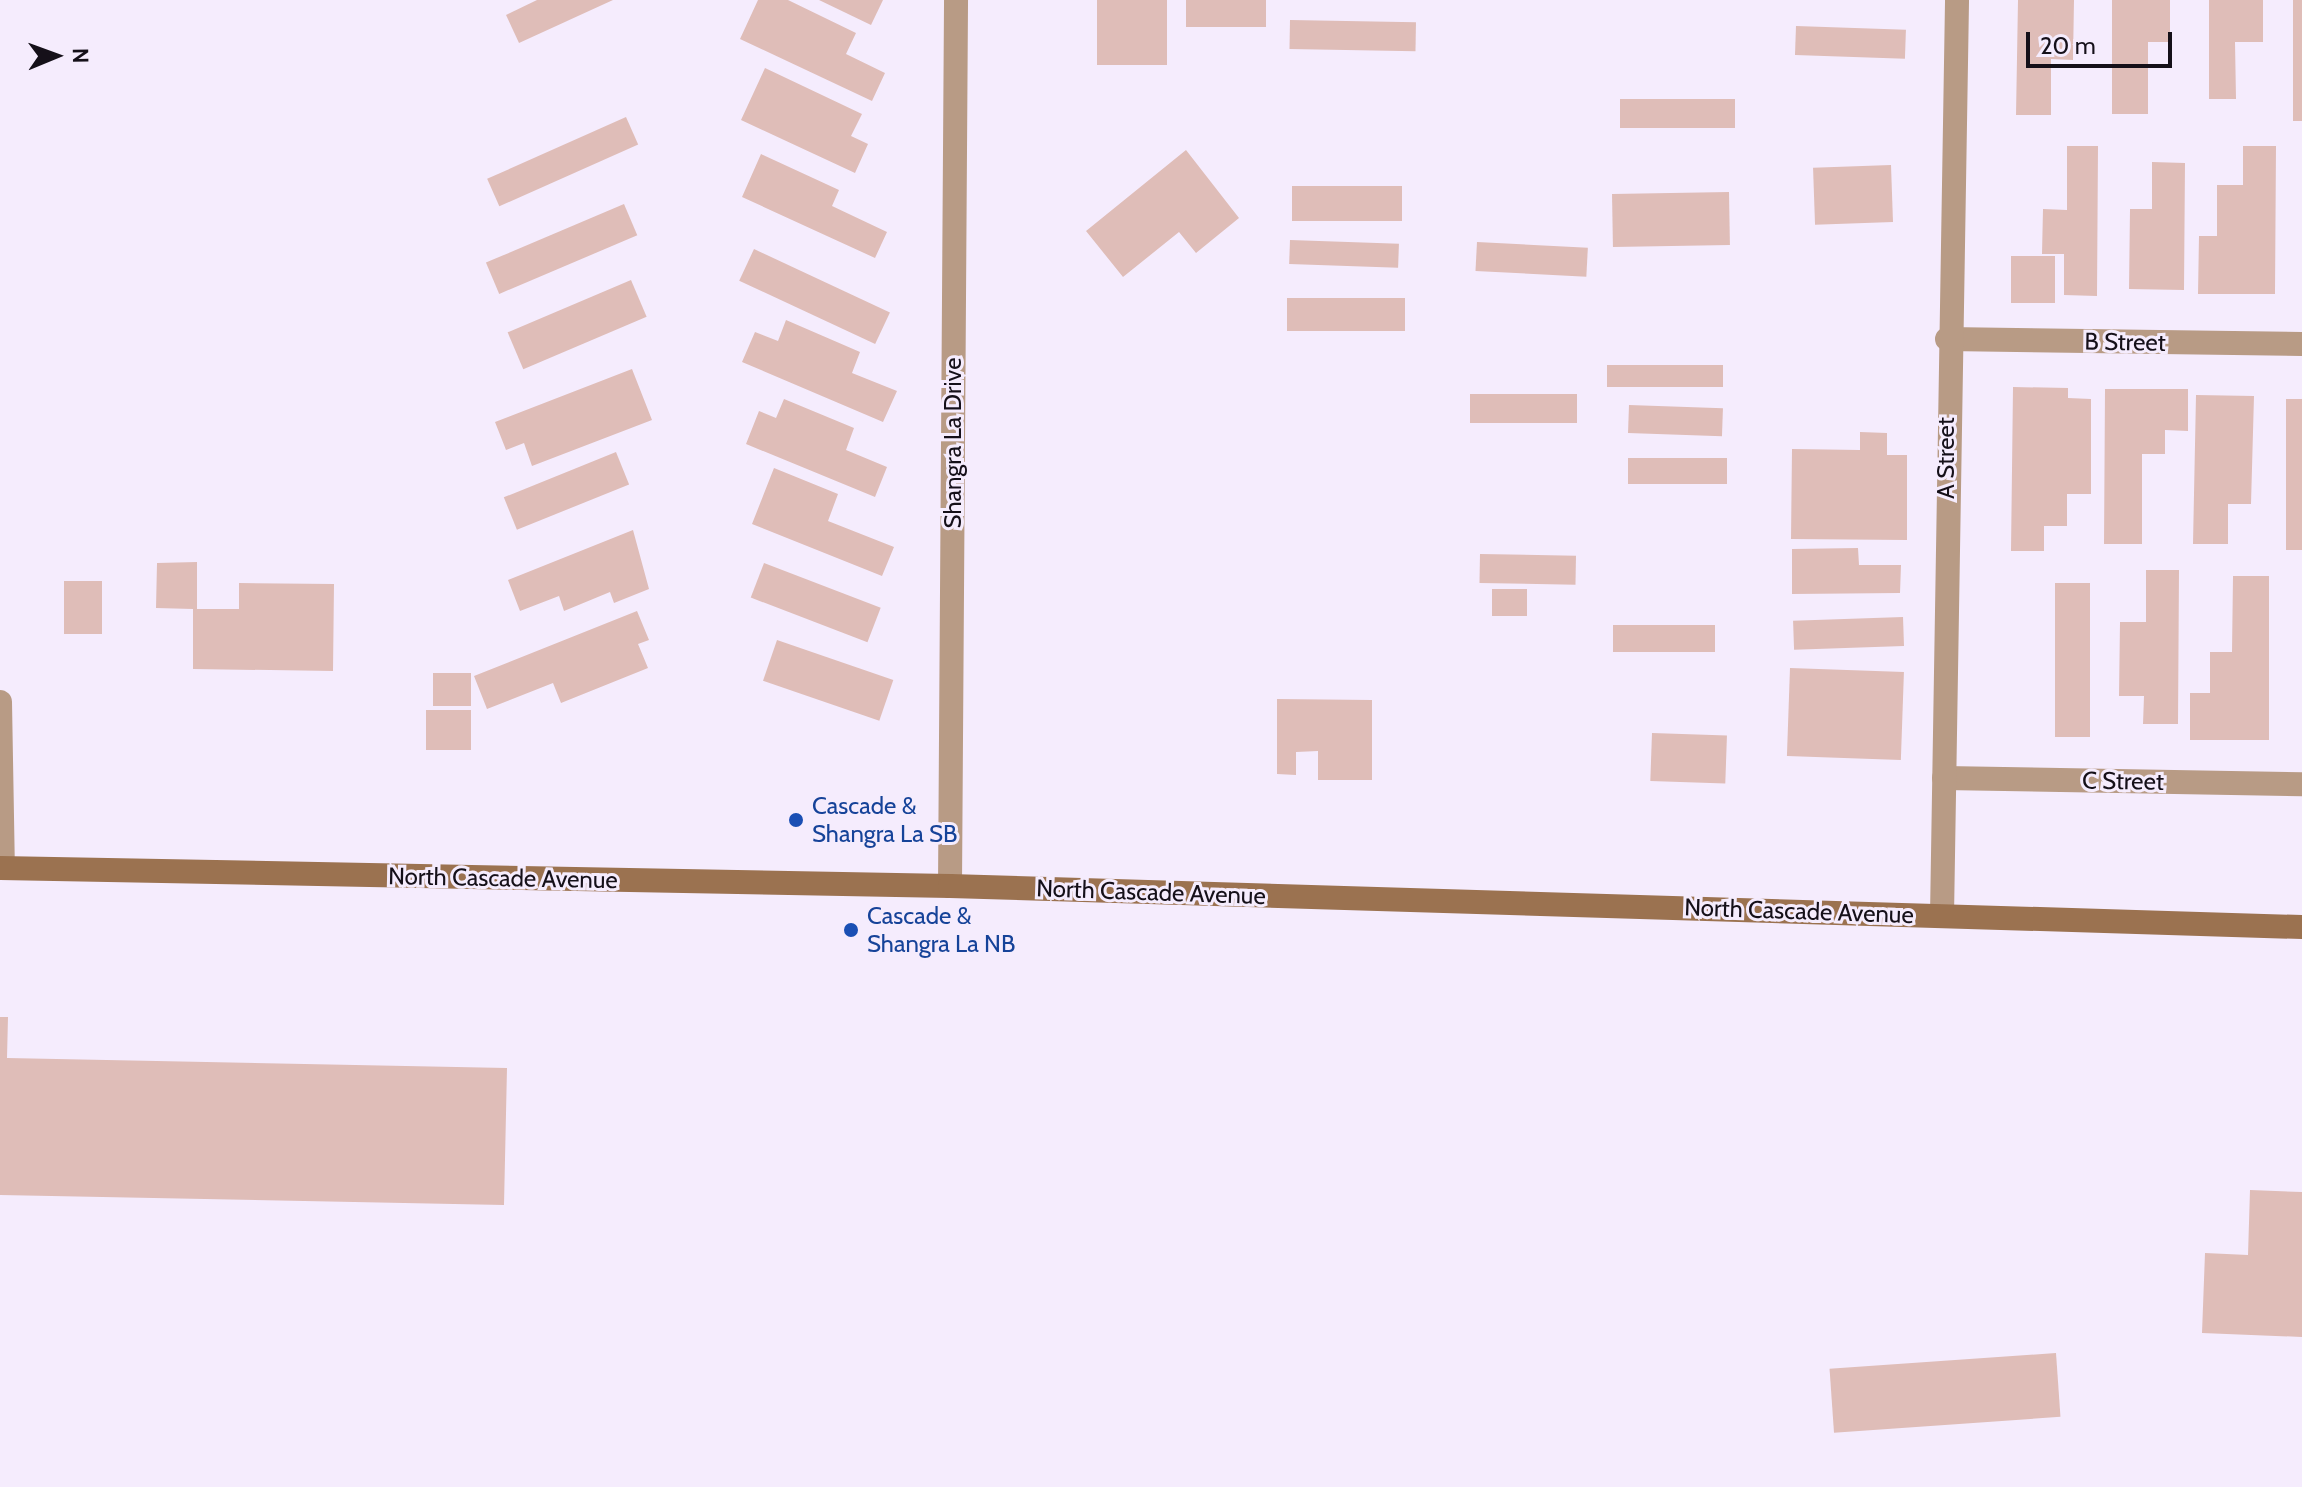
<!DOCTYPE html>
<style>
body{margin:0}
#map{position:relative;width:2302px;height:1487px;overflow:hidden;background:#f5ecfd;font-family:Cabin,sans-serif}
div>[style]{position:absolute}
.building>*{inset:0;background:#dfbdb8;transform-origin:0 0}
.street>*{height:24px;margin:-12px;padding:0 12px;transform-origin:12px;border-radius:12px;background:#b89b85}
.secondary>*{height:24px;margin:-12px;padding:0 12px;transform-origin:12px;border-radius:12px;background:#9b7250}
.dots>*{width:22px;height:22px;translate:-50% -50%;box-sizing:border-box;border:4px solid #f5ecfd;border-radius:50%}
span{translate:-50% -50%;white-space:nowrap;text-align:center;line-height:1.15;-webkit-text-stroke:6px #f5ecfd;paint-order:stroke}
.street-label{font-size:24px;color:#151019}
.transit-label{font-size:24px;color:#164399}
.left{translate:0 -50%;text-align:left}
.north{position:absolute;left:16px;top:16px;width:80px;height:80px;-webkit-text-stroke:6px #f5ecfd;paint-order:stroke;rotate:89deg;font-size:22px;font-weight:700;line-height:32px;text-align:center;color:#151019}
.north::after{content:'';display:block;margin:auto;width:28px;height:36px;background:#151019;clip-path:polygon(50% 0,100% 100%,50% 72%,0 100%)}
.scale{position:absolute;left:2026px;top:32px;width:146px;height:36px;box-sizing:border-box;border:4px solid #151019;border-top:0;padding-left:10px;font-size:24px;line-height:28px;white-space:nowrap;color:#151019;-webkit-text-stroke:6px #f5ecfd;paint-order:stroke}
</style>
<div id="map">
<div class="building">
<i style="clip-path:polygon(537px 0,613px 0,519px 43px,506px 15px)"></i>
<i style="clip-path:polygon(758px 0,788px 0,856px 33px,846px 54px,885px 73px,872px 101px,740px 39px)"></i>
<i style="clip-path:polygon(819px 0,883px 0,871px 25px)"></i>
<i style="left:1097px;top:0;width:70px;height:65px"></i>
<i style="left:1186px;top:0;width:80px;height:27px"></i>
<i style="clip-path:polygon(2018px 0,2074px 0,2073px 60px,2051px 59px,2051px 115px,2016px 115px)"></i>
<i style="clip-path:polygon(2112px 0,2170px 0,2170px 42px,2148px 42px,2148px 114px,2112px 114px)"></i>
<i style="clip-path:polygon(2209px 0,2263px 0,2263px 42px,2235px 42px,2236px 99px,2209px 99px)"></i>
<i style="left:2293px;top:0;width:9px;height:121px"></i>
<i style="left:1290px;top:20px;width:126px;height:29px;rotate:1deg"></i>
<i style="left:1796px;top:26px;width:110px;height:29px;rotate:2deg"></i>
<i style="clip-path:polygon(765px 68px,862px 114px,851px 136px,868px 144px,855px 173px,741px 120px)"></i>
<i style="left:1735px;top:99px;width:29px;height:115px;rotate:90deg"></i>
<i style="left:626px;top:117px;width:30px;height:152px;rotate:66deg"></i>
<i style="clip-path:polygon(2067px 146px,2098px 146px,2097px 296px,2064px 295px,2064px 254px,2042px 254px,2043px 209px,2067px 210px)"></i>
<i style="clip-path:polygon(2243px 146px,2276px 146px,2275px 294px,2198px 294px,2199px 236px,2217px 236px,2217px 185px,2243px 185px)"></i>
<i style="clip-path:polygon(1186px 150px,1239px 218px,1196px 253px,1179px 232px,1123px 277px,1086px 231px)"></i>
<i style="clip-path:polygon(761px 154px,839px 190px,832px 206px,887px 232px,875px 258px,742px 197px)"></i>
<i style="clip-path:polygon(2152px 162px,2185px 163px,2184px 290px,2129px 289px,2130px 209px,2152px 209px)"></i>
<i style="left:1891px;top:165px;width:57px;height:78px;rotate:88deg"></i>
<i style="left:1292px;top:186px;width:110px;height:35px"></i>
<i style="left:1729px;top:192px;width:53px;height:117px;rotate:89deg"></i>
<i style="left:624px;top:204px;width:34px;height:150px;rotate:67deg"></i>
<i style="left:1290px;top:240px;width:109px;height:24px;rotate:2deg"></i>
<i style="left:1477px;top:242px;width:111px;height:29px;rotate:3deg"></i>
<i style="left:754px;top:249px;width:150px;height:35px;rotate:25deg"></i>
<i style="left:2011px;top:256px;width:44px;height:47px"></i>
<i style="left:631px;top:280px;width:40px;height:134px;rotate:67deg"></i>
<i style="left:1405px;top:298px;width:33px;height:118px;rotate:90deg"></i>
<i style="clip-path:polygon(786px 320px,860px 352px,852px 373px,897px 391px,883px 422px,742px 362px,755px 332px,778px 341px)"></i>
<i style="left:1607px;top:365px;width:116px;height:22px"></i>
<i style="clip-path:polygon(632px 369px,652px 420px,532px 466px,524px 443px,506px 450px,495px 422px)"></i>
<i style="clip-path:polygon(2013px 387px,2068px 388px,2068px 398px,2091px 399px,2091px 494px,2067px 494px,2067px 526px,2044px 526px,2044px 551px,2011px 551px)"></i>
<i style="clip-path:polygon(2105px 389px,2188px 389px,2188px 431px,2165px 430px,2165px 454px,2142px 454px,2142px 544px,2104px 544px)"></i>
<i style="left:1470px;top:394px;width:107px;height:29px"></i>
<i style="clip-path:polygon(2196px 395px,2254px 396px,2251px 504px,2228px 504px,2228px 544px,2193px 544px)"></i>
<i style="clip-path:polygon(784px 399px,854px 428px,846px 450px,887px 467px,875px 497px,746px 444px,759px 411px,776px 418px)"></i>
<i style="left:2286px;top:399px;width:16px;height:151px"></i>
<i style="left:1629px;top:405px;width:94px;height:28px;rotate:2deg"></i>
<i style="clip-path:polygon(1860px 432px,1887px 433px,1887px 455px,1907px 455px,1907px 540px,1791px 539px,1792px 449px,1860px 450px)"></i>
<i style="left:616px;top:452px;width:35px;height:121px;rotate:68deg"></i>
<i style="left:1727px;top:458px;width:26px;height:99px;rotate:90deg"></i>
<i style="clip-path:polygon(774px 468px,838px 494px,828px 521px,894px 547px,882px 576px,752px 524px)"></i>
<i style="clip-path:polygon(633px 530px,649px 589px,614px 603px,610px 592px,564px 611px,559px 596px,520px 611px,508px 580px)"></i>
<i style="clip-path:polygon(1858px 548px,1859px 565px,1901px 565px,1900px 593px,1792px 594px,1792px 549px)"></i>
<i style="left:1480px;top:554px;width:96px;height:29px;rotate:1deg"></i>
<i style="clip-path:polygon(197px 562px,197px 609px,239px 609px,239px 583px,334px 584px,333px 671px,193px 669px,193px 609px,156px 608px,157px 563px)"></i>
<i style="left:764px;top:563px;width:125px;height:37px;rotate:21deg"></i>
<i style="clip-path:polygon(2146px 570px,2179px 570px,2178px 724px,2143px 724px,2144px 696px,2119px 696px,2120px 622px,2146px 622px)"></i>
<i style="clip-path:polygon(2233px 576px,2269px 576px,2269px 740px,2190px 740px,2190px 693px,2210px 693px,2210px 652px,2232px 652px)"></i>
<i style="left:64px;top:581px;width:38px;height:53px"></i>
<i style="left:2090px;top:583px;width:154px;height:35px;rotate:90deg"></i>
<i style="left:1492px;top:589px;width:35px;height:27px"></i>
<i style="clip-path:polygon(637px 611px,649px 640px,638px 644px,648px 668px,561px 703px,553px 683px,487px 709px,474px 676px)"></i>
<i style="left:1903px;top:617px;width:29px;height:110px;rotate:88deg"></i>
<i style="left:1715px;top:625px;width:27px;height:102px;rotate:90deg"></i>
<i style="left:777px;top:640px;width:123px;height:43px;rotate:19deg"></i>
<i style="left:1790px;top:668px;width:114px;height:88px;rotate:2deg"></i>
<i style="left:433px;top:673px;width:38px;height:33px"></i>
<i style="clip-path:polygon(1277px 699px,1372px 700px,1372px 780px,1318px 780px,1318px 751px,1296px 752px,1296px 775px,1277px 774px)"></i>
<i style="left:426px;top:710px;width:45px;height:40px"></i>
<i style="left:1652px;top:733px;width:75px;height:48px;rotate:2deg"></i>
<i style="clip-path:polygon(0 1017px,8px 1017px,7px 1058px,507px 1068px,504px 1205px,0 1195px)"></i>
<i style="clip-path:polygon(2250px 1190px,2302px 1192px,2302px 1337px,2202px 1333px,2205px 1253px,2248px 1255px)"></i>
<i style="left:2056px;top:1353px;width:64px;height:227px;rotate:86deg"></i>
</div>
<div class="street">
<i style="left:1947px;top:339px;width:355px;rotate:0.8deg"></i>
<i style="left:0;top:702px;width:166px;rotate:89deg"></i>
<i style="left:1944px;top:778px;width:358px;rotate:1deg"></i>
<i style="left:950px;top:886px;width:886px;rotate:-89.61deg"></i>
<i style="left:1942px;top:916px;width:916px;rotate:-89.06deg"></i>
</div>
<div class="secondary">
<i style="left:0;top:868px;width:950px;rotate:1.09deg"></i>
<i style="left:950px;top:886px;width:1353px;rotate:1.74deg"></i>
</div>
<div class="dots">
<i style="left:796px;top:820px;background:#1a4fb4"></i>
<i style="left:851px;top:930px;background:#1a4fb4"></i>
</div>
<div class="street-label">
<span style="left:2125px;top:342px;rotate:1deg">B Street</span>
<span style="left:953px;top:443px;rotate:-90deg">Shangra La Drive</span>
<span style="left:1946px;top:458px;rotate:-90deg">A Street</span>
<span style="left:2123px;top:781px;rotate:1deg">C Street</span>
<span style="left:503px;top:878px;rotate:1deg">North Cascade Avenue</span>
<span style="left:1151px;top:892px;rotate:2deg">North Cascade Avenue</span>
<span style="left:1799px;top:911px;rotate:2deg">North Cascade Avenue</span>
</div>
<div class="transit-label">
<span class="left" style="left:812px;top:820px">Cascade &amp;<br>Shangra La SB</span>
<span class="left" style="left:867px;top:930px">Cascade &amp;<br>Shangra La NB</span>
</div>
<div class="north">N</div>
<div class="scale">20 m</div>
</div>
